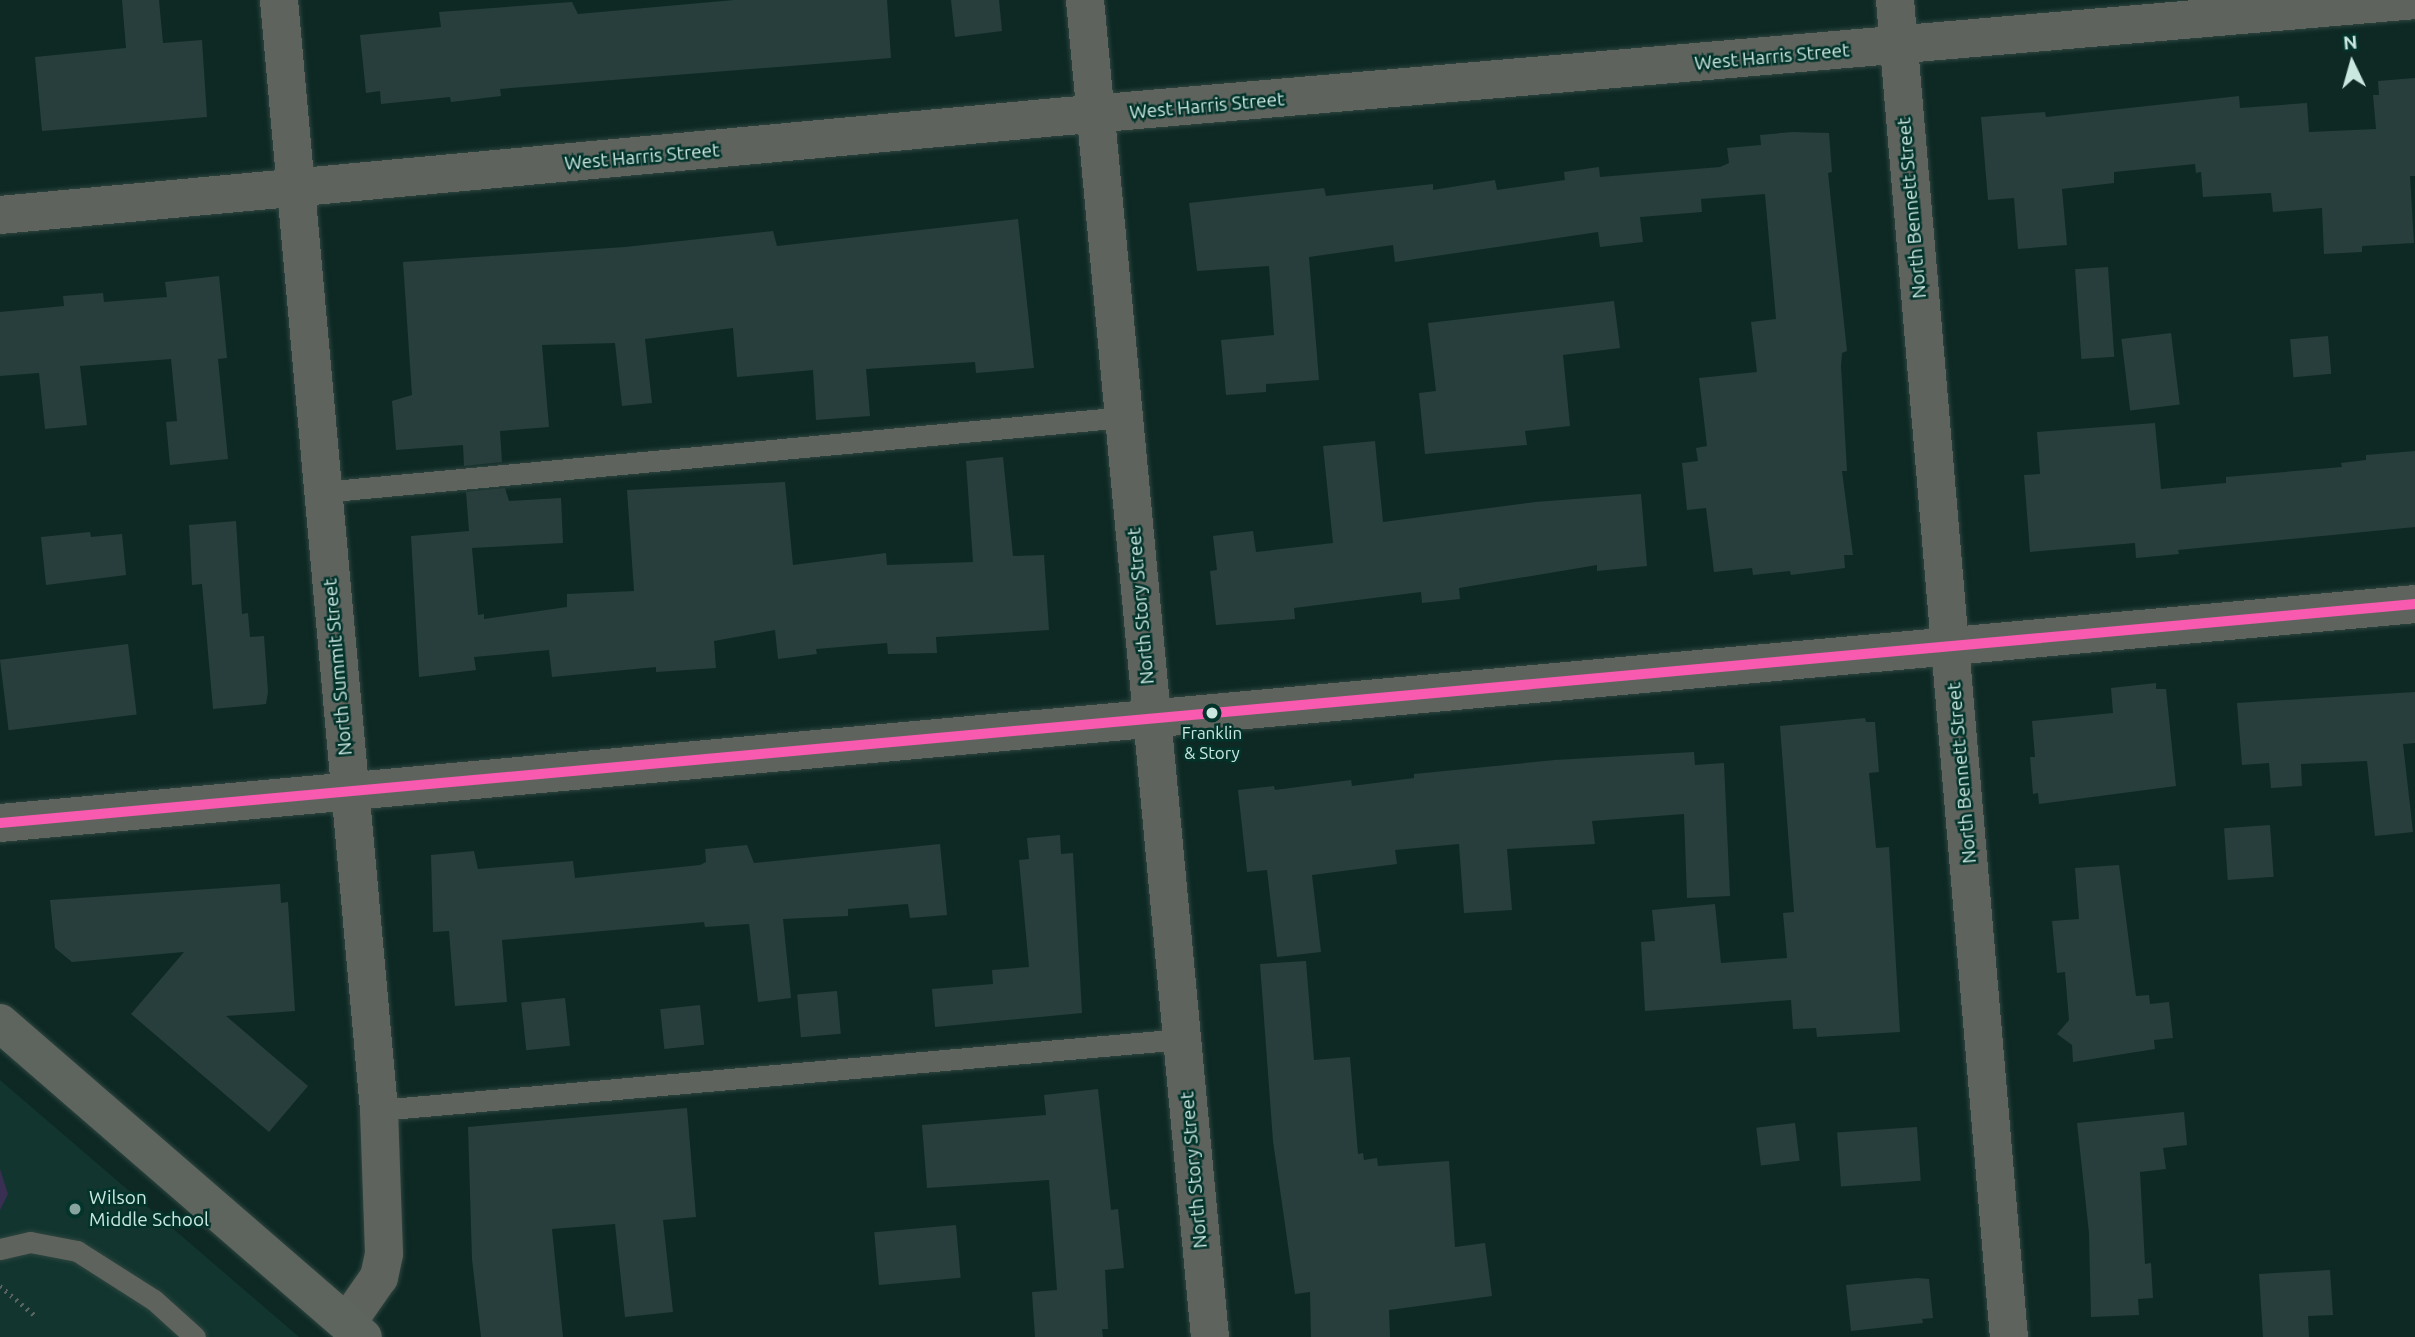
<!DOCTYPE html>
<style>
body{margin:0}
#map{position:relative;width:2415px;height:1337px;overflow:hidden;background:#0e2924;font-family:Ubuntu,sans-serif}
div>[style]{position:absolute}
.built>*{inset:0;background:#12362f}
.green>*{inset:0;background:#382f53}
.building>*{inset:0;background:#283e3c;transform-origin:0 0}
.path>*{height:4.5px;margin-top:-2.25px;transform-origin:0;background:repeating-linear-gradient(90deg,#596460 0 2px,transparent 0 7px)}
.roads{filter:drop-shadow(0 0 2px #2f4540) drop-shadow(0 0 2px #2f4540)}
.lane>*{height:21px;margin:-10.5px;padding:0 10.5px;transform-origin:10.5px;border-radius:10.5px;background:#5e645d}
.street>*{height:38px;margin:-19px;padding:0 19px;transform-origin:19px;border-radius:19px;background:#5e645d}
.secondary>*{height:38px;margin:-19px;padding:0 19px;transform-origin:19px;border-radius:19px;background:#5d655e}
.bus-1>*{height:10px;margin:-5px;padding:0 5px;transform-origin:5px;border-radius:5px;background:#f75aaf}
.dots>*{width:19px;height:19px;translate:-50% -50%;box-sizing:border-box;border:4px solid #03342c;border-radius:50%}
span{translate:-50% -50%;white-space:nowrap;text-align:center;line-height:1.15;-webkit-text-stroke:5px #03342c;paint-order:stroke}
.bus-label{font-size:17px;color:#cae7e0}
.street-label{font-size:19px;color:#cae7e0}
.poi-label{font-size:19px;color:#cae7e0}
.left{translate:0 -50%;text-align:left}
.north{position:absolute;left:2317px;top:28px;width:70px;height:70px;-webkit-text-stroke:5px #03342c;paint-order:stroke;rotate:355deg;font-size:19px;font-weight:700;line-height:28px;text-align:center;color:#cae7e0}
.north::after{content:'';display:block;margin:auto;width:24px;height:32px;background:#cae7e0;clip-path:polygon(50% 0,100% 100%,50% 72%,0 100%)}
</style>
<div id="map">
<div class="built">
<i style="clip-path:polygon(0 1080px,299px 1337px,0 1337px)"></i>
</div>
<div class="green">
<i style="clip-path:polygon(0 1169px,8px 1194px,0 1210px)"></i>
</div>
<div class="building">
<i style="clip-path:polygon(122px 0,159px 0,163px 43px,202px 40px,207px 117px,42px 131px,35px 57px,126px 48px)"></i>
<i style="clip-path:polygon(734px 0,887px 0,891px 58px,500px 89px,501px 96px,451px 102px,450px 97px,381px 104px,380px 91px,366px 93px,360px 35px,441px 27px,439px 12px,572px 2px,578px 14px)"></i>
<i style="clip-path:polygon(951px 0,999px 0,1002px 31px,955px 37px)"></i>
<i style="clip-path:polygon(2415px 78px,2415px 176px,2410px 176px,2414px 243px,2362px 246px,2362px 252px,2324px 254px,2322px 208px,2273px 212px,2271px 193px,2203px 197px,2201px 172px,2196px 173px,2195px 164px,2114px 172px,2114px 183px,2062px 189px,2067px 245px,2018px 249px,2014px 198px,1988px 200px,1981px 117px,2045px 112px,2046px 117px,2239px 96px,2240px 108px,2307px 103px,2309px 132px,2376px 129px,2373px 95px,2379px 95px,2378px 81px)"></i>
<i style="clip-path:polygon(1792px 132px,1829px 133px,1832px 172px,1828px 173px,1847px 351px,1842px 353px,1841px 366px,1847px 471px,1842px 471px,1853px 555px,1844px 555px,1845px 568px,1791px 575px,1790px 571px,1753px 575px,1752px 568px,1714px 572px,1706px 508px,1687px 510px,1682px 463px,1698px 461px,1696px 448px,1707px 446px,1699px 378px,1757px 372px,1751px 322px,1776px 319px,1765px 194px,1701px 199px,1702px 212px,1640px 217px,1643px 242px,1600px 247px,1598px 232px,1395px 262px,1393px 245px,1309px 257px,1319px 380px,1266px 384px,1266px 392px,1226px 395px,1221px 340px,1274px 335px,1269px 266px,1197px 271px,1189px 203px,1324px 188px,1326px 196px,1433px 184px,1433px 190px,1495px 180px,1497px 190px,1565px 180px,1564px 172px,1599px 167px,1600px 177px,1720px 167px,1729px 163px,1727px 148px,1761px 145px,1760px 135px)"></i>
<i style="clip-path:polygon(1018px 219px,1034px 368px,976px 373px,975px 362px,866px 369px,870px 416px,816px 420px,813px 370px,737px 377px,733px 328px,645px 339px,652px 403px,622px 406px,615px 343px,542px 345px,549px 427px,500px 431px,502px 462px,464px 466px,463px 445px,396px 450px,392px 401px,412px 395px,403px 262px,625px 247px,773px 231px,777px 246px)"></i>
<i style="left:2108px;top:267px;width:90px;height:33px;rotate:86deg"></i>
<i style="clip-path:polygon(219px 276px,227px 358px,218px 359px,228px 459px,170px 465px,166px 422px,177px 421px,171px 359px,80px 366px,87px 425px,45px 429px,39px 373px,0 376px,0 312px,64px 306px,63px 296px,103px 293px,104px 302px,167px 297px,165px 282px)"></i>
<i style="clip-path:polygon(1614px 301px,1620px 348px,1563px 355px,1570px 426px,1525px 431px,1527px 445px,1425px 454px,1419px 393px,1436px 391px,1428px 323px)"></i>
<i style="left:2171px;top:333px;width:72px;height:50px;rotate:83deg"></i>
<i style="left:2328px;top:336px;width:38px;height:38px;rotate:85deg"></i>
<i style="clip-path:polygon(2155px 423px,2161px 489px,2226px 483px,2226px 477px,2342px 467px,2341px 463px,2366px 460px,2366px 455px,2415px 451px,2415px 527px,2178px 550px,2179px 554px,2136px 558px,2135px 543px,2030px 552px,2024px 475px,2040px 474px,2037px 432px)"></i>
<i style="clip-path:polygon(1375px 441px,1383px 522px,1535px 502px,1641px 494px,1647px 566px,1597px 571px,1597px 565px,1459px 588px,1460px 599px,1422px 603px,1421px 592px,1294px 608px,1295px 619px,1216px 625px,1210px 571px,1217px 570px,1213px 536px,1253px 531px,1256px 552px,1333px 543px,1323px 446px)"></i>
<i style="clip-path:polygon(1003px 457px,1013px 556px,1044px 555px,1049px 630px,936px 637px,937px 653px,888px 654px,887px 643px,816px 649px,817px 654px,778px 659px,775px 630px,714px 641px,716px 668px,656px 672px,656px 667px,552px 677px,549px 650px,474px 657px,476px 670px,419px 677px,411px 536px,469px 531px,466px 492px,505px 488px,509px 501px,561px 498px,563px 543px,472px 548px,478px 615px,484px 614px,484px 619px,567px 607px,567px 594px,634px 591px,627px 490px,785px 482px,793px 565px,886px 553px,887px 565px,973px 562px,966px 461px)"></i>
<i style="clip-path:polygon(236px 521px,242px 614px,248px 613px,250px 637px,264px 636px,268px 692px,266px 704px,213px 709px,202px 584px,192px 585px,189px 525px)"></i>
<i style="clip-path:polygon(90px 532px,91px 537px,122px 534px,126px 575px,46px 585px,41px 537px)"></i>
<i style="left:128px;top:644px;width:71px;height:129px;rotate:83deg"></i>
<i style="clip-path:polygon(2156px 683px,2156px 689px,2166px 689px,2176px 786px,2039px 804px,2038px 793px,2033px 794px,2030px 757px,2035px 757px,2032px 721px,2113px 713px,2111px 688px)"></i>
<i style="clip-path:polygon(2415px 692px,2415px 743px,2403px 744px,2413px 832px,2375px 836px,2367px 761px,2301px 764px,2302px 786px,2271px 788px,2269px 763px,2242px 765px,2237px 703px)"></i>
<i style="clip-path:polygon(1865px 718px,1866px 722px,1875px 722px,1879px 772px,1869px 773px,1876px 848px,1889px 847px,1900px 1032px,1817px 1037px,1816px 1028px,1793px 1029px,1791px 1000px,1645px 1011px,1641px 942px,1655px 941px,1652px 910px,1715px 904px,1721px 963px,1787px 958px,1783px 913px,1794px 912px,1780px 726px)"></i>
<i style="clip-path:polygon(1694px 752px,1695px 765px,1724px 763px,1730px 896px,1687px 898px,1684px 814px,1592px 821px,1595px 844px,1507px 849px,1512px 910px,1464px 913px,1459px 844px,1395px 850px,1397px 864px,1312px 875px,1321px 952px,1277px 957px,1267px 870px,1247px 872px,1238px 790px,1274px 786px,1275px 790px,1351px 780px,1352px 786px,1414px 778px,1414px 774px,1555px 760px)"></i>
<i style="left:2270px;top:825px;width:52px;height:46px;rotate:86deg"></i>
<i style="clip-path:polygon(1060px 835px,1061px 854px,1073px 853px,1082px 1013px,935px 1027px,932px 989px,993px 984px,992px 970px,1029px 967px,1019px 860px,1029px 859px,1027px 838px)"></i>
<i style="clip-path:polygon(940px 844px,947px 915px,910px 918px,908px 904px,848px 909px,848px 916px,783px 919px,791px 998px,758px 1002px,749px 924px,705px 927px,704px 922px,502px 940px,507px 1002px,455px 1006px,449px 931px,433px 932px,431px 855px,474px 851px,478px 869px,573px 861px,575px 878px,700px 865px,706px 862px,705px 849px,747px 845px,754px 863px)"></i>
<i style="clip-path:polygon(2119px 865px,2136px 996px,2149px 995px,2150px 1004px,2169px 1002px,2173px 1038px,2154px 1040px,2155px 1049px,2073px 1062px,2072px 1045px,2057px 1034px,2069px 1020px,2065px 972px,2057px 973px,2052px 921px,2079px 919px,2075px 868px)"></i>
<i style="clip-path:polygon(280px 884px,281px 903px,288px 902px,295px 1011px,226px 1016px,308px 1086px,269px 1132px,131px 1014px,184px 952px,72px 962px,55px 948px,50px 900px)"></i>
<i style="clip-path:polygon(1306px 961px,1314px 1060px,1350px 1057px,1358px 1154px,1363px 1153px,1364px 1160px,1377px 1158px,1378px 1166px,1449px 1161px,1455px 1247px,1485px 1243px,1492px 1296px,1389px 1310px,1390px 1337px,1311px 1337px,1310px 1292px,1295px 1294px,1273px 1141px,1260px 964px)"></i>
<i style="left:837px;top:991px;width:43px;height:40px;rotate:85deg"></i>
<i style="left:565px;top:998px;width:48px;height:44px;rotate:84deg"></i>
<i style="left:700px;top:1005px;width:40px;height:40px;rotate:84deg"></i>
<i style="clip-path:polygon(1098px 1089px,1111px 1210px,1118px 1209px,1124px 1268px,1105px 1270px,1108px 1329px,1102px 1329px,1103px 1337px,1035px 1337px,1032px 1292px,1057px 1290px,1049px 1180px,927px 1188px,922px 1125px,1046px 1115px,1044px 1095px)"></i>
<i style="clip-path:polygon(687px 1108px,696px 1217px,663px 1220px,673px 1312px,625px 1317px,615px 1224px,552px 1229px,563px 1337px,481px 1337px,472px 1259px,468px 1127px)"></i>
<i style="clip-path:polygon(2184px 1112px,2187px 1145px,2163px 1148px,2166px 1169px,2140px 1172px,2145px 1264px,2151px 1263px,2153px 1298px,2138px 1299px,2139px 1315px,2091px 1317px,2089px 1233px,2077px 1123px)"></i>
<i style="left:1795px;top:1123px;width:38px;height:39px;rotate:83deg"></i>
<i style="left:1917px;top:1127px;width:54px;height:80px;rotate:86deg"></i>
<i style="left:956px;top:1225px;width:53px;height:82px;rotate:85deg"></i>
<i style="clip-path:polygon(2330px 1270px,2333px 1315px,2308px 1316px,2309px 1337px,2263px 1337px,2259px 1274px)"></i>
<i style="clip-path:polygon(1917px 1278px,1929px 1279px,1933px 1318px,1922px 1319px,1923px 1323px,1851px 1331px,1846px 1285px)"></i>
</div>
<div class="path">
<i style="left:0;top:1286px;width:48px;rotate:40deg"></i>
</div>
<div class="roads">
<div class="lane">
<i style="left:322px;top:492px;width:805px;rotate:-5.34deg"></i>
<i style="left:379px;top:1110px;width:806px;rotate:-5.05deg"></i>
<i style="left:0;top:1249px;width:31px;rotate:-13deg"></i>
<i style="left:30px;top:1242px;width:48px;rotate:10.8deg"></i>
<i style="left:77px;top:1251px;width:91px;rotate:32.5deg"></i>
<i style="left:154px;top:1300px;width:55px;rotate:42.1deg"></i>
</div>
<div class="street">
<i style="left:279px;top:0;width:1114px;rotate:84.85deg"></i>
<i style="left:379px;top:1110px;width:144px;rotate:88deg"></i>
<i style="left:384px;top:1254px;width:24px;rotate:102deg"></i>
<i style="left:379px;top:1277px;width:56px;rotate:124.8deg"></i>
<i style="left:1085px;top:0;width:1343px;rotate:84.66deg"></i>
<i style="left:1895px;top:0;width:1342px;rotate:85.13deg"></i>
<i style="left:0;top:215px;width:1049px;rotate:-5.3deg"></i>
<i style="left:1045px;top:118px;width:1375px;rotate:-4.92deg"></i>
<i style="left:0;top:823px;width:2425px;rotate:-5.18deg"></i>
</div>
<div class="secondary">
<i style="left:0;top:1023px;width:480px;rotate:40.9deg"></i>
</div>
</div>
<div class="bus-1">
<i style="left:0;top:823px;width:2425px;rotate:-5.18deg"></i>
</div>
<div class="dots">
<i style="left:1212px;top:713px;background:#cae7e0"></i>
<i style="left:75px;top:1209px;background:#88a49e"></i>
</div>
<div class="bus-label">
<span style="left:1212px;top:743px">Franklin<br>&amp; Story</span>
</div>
<div class="street-label">
<span style="left:1772px;top:57px;rotate:-5deg">West Harris Street</span>
<span style="left:1207px;top:106px;rotate:-5deg">West Harris Street</span>
<span style="left:642px;top:157px;rotate:-5deg">West Harris Street</span>
<span style="left:1912px;top:208px;rotate:-95deg">North Bennett Street</span>
<span style="left:1141px;top:606px;rotate:-95deg">North Story Street</span>
<span style="left:338px;top:667px;rotate:-95deg">North Summit Street</span>
<span style="left:1962px;top:773px;rotate:-95deg">North Bennett Street</span>
<span style="left:1194px;top:1170px;rotate:-95deg">North Story Street</span>
</div>
<div class="poi-label">
<span class="left" style="left:89px;top:1209px">Wilson<br>Middle School</span>
</div>
<div class="north">N</div>
</div>
